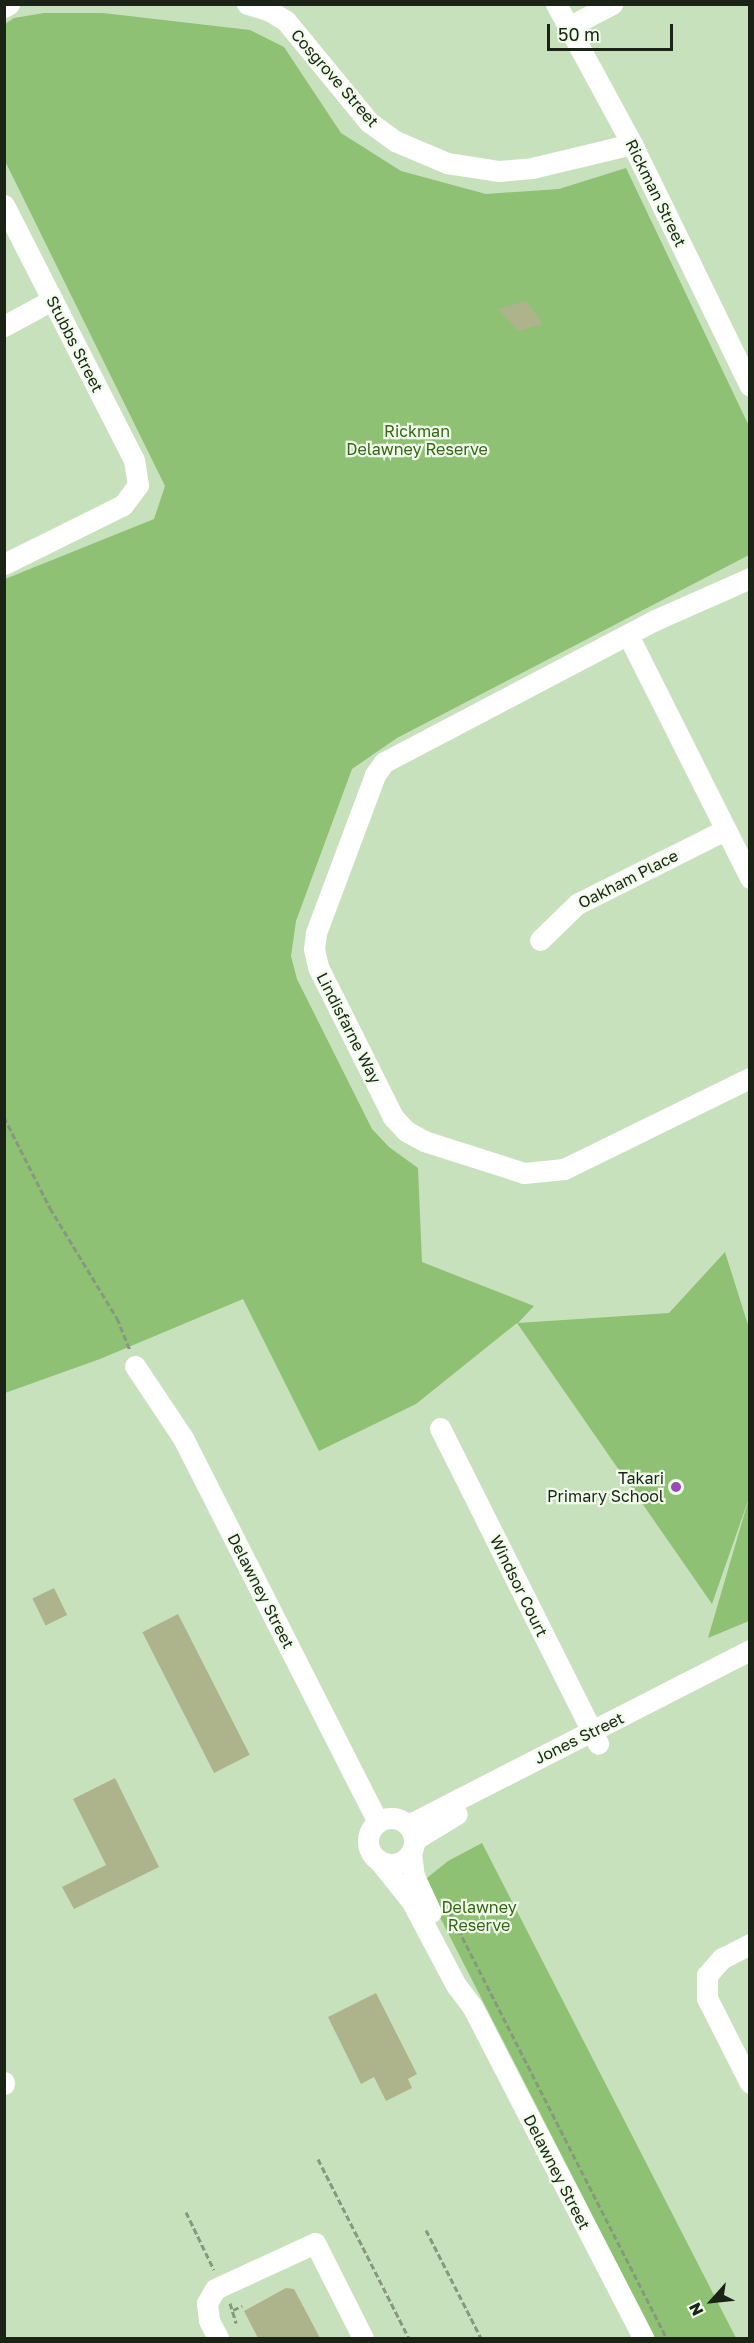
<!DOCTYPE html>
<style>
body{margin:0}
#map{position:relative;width:754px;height:2343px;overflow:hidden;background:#c8e1bd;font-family:"Golos Text",sans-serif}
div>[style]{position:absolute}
.green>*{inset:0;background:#8ec174}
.building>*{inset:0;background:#adb48c;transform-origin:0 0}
.path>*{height:3px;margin-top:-1.5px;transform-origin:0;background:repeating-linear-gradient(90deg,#86997e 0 6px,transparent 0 9px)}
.minor>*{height:21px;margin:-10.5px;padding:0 10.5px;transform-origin:10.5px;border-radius:10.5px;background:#fff}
.minor>.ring{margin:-10.5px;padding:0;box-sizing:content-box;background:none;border:21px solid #fff;border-radius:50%}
.dots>*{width:16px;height:16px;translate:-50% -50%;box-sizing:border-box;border:3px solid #f1fdeb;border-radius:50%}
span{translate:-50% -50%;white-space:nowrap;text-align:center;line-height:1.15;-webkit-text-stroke:4.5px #f1fdeb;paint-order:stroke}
.street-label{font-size:16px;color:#1a2316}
.park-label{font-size:16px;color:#356414}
.poi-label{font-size:16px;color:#1a2316}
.right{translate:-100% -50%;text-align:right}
.frame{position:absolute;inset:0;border:6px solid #1a2316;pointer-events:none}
.north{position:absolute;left:682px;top:2271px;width:60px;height:60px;-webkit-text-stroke:4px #f1fdeb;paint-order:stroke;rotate:243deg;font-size:16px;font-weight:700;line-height:24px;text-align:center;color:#1a2316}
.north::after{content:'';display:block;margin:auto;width:21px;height:27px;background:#1a2316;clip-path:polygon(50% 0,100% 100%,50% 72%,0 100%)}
.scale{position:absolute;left:547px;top:24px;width:126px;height:27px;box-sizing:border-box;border:3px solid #1a2316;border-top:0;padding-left:8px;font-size:18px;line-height:21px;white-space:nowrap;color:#1a2316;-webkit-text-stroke:4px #f1fdeb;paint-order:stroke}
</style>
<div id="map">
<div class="green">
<i style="clip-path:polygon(44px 13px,103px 13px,250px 30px,284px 47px,341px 133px,401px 171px,486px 194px,559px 189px,626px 168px,749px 426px,749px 555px,397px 738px,352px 769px,296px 921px,291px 956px,297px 979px,372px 1129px,389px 1147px,418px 1168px,422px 1262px,534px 1306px,518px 1323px,669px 1313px,725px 1252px,749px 1328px,750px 1495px,712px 1604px,517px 1323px,416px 1404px,319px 1451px,243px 1299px,100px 1359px,5px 1393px,5px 579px,154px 519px,165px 486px,5px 161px,5px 24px,14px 18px)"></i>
<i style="clip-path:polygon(749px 1498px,749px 1621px,708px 1638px)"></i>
<i style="clip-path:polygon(482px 1843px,736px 2338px,655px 2338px,422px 1882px,448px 1861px)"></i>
</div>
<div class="building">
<i style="clip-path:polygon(526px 301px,543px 324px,518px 331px,498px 309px)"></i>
<i style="left:54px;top:1588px;width:30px;height:24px;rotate:64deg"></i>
<i style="left:178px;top:1614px;width:158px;height:40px;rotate:63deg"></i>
<i style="clip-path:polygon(115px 1778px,159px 1867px,74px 1909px,62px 1887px,106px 1865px,73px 1799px)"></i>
<i style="clip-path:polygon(376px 1993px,417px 2074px,408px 2079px,412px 2088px,386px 2101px,374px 2077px,361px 2084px,328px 2017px)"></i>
<i style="clip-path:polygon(286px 2288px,294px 2289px,320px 2338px,258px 2338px,244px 2311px)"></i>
</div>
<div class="path">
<i style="left:4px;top:1117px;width:102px;rotate:63.2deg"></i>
<i style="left:50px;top:1208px;width:129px;rotate:58.7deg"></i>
<i style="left:117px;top:1318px;width:35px;rotate:68deg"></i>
<i style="left:450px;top:1913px;width:477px;rotate:63deg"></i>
<i style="left:318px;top:2159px;width:201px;rotate:63.1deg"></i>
<i style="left:186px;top:2212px;width:64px;rotate:64.2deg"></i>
<i style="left:426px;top:2230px;width:121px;rotate:63deg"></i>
<i style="left:230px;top:2303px;width:21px;rotate:73deg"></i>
<i style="left:233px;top:2310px;width:10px;rotate:-24deg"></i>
</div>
<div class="minor">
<i style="left:247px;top:4px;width:22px;rotate:16deg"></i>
<i style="left:268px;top:10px;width:21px;rotate:31deg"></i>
<i style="left:286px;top:21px;width:131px;rotate:50.6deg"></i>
<i style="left:369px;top:122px;width:32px;rotate:36deg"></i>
<i style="left:395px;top:141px;width:56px;rotate:22.9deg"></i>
<i style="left:447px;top:163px;width:53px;rotate:8.7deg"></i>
<i style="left:499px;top:171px;width:33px;rotate:-5deg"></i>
<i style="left:532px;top:168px;width:103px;rotate:-13.5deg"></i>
<i style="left:556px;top:4px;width:159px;rotate:61.5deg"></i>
<i style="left:632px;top:144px;width:269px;rotate:64deg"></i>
<i style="left:4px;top:7px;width:6px;rotate:-31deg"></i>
<i style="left:568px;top:27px;width:50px;rotate:-27.6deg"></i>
<i style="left:4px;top:205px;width:286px;rotate:63deg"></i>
<i style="left:134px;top:460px;width:25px;rotate:81deg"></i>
<i style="left:138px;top:485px;width:25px;rotate:127deg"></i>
<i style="left:123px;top:505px;width:133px;rotate:153.6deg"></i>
<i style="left:4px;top:326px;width:55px;rotate:-28.4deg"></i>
<i style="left:750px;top:578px;width:104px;rotate:156.1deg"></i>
<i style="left:655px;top:620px;width:306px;rotate:152.3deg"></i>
<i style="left:384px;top:762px;width:16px;rotate:125deg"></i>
<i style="left:375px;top:775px;width:169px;rotate:110.5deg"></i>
<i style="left:316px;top:933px;width:16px;rotate:97deg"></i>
<i style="left:314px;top:949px;width:18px;rotate:77deg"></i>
<i style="left:318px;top:967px;width:168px;rotate:63.4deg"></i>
<i style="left:393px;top:1117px;width:19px;rotate:47deg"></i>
<i style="left:406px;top:1131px;width:21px;rotate:29deg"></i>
<i style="left:424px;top:1141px;width:105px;rotate:17.7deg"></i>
<i style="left:524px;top:1173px;width:40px;rotate:-5.7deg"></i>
<i style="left:564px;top:1169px;width:207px;rotate:-26.1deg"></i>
<i style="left:628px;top:635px;width:272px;rotate:63.3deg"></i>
<i style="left:540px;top:940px;width:52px;rotate:-44.2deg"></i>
<i style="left:577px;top:904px;width:165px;rotate:-26.6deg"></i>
<i style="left:135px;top:1366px;width:87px;rotate:56.3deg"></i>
<i style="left:183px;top:1438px;width:431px;rotate:63.1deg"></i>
<i style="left:440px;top:1428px;width:353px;rotate:63.4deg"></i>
<i class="ring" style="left:368px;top:1818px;width:25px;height:25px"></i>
<i style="left:408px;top:1825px;width:384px;rotate:-27.1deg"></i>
<i style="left:414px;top:1840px;width:50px;rotate:-31.2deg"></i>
<i style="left:411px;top:1853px;width:23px;rotate:83deg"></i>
<i style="left:414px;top:1876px;width:40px;rotate:65deg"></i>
<i style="left:380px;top:1862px;width:51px;rotate:51.3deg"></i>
<i style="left:412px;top:1902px;width:94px;rotate:62.1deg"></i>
<i style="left:456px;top:1985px;width:26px;rotate:53deg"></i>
<i style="left:472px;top:2006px;width:373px;rotate:62.7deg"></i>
<i style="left:750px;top:1944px;width:31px;rotate:153deg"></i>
<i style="left:722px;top:1958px;width:23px;rotate:131deg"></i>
<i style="left:707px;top:1975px;width:23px;rotate:90deg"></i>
<i style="left:707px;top:1998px;width:95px;rotate:63.2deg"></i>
<i style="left:4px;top:2082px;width:2px;rotate:90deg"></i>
<i style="left:218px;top:2338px;width:20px;rotate:-117deg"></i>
<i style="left:209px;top:2320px;width:17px;rotate:-97deg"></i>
<i style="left:207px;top:2303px;width:16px;rotate:-60deg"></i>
<i style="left:215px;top:2289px;width:110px;rotate:-24.7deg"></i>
<i style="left:315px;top:2243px;width:106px;rotate:63.2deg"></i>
</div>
<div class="dots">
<i style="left:676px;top:1487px;background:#9a49b9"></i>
</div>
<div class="street-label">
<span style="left:335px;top:78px;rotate:49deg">Cosgrove Street</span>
<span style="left:656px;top:193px;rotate:64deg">Rickman Street</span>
<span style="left:75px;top:344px;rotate:63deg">Stubbs Street</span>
<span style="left:628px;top:879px;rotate:-27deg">Oakham Place</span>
<span style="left:349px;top:1028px;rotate:63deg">Lindisfarne Way</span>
<span style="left:519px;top:1586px;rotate:64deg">Windsor Court</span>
<span style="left:261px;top:1591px;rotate:63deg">Delawney Street</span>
<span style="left:579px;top:1738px;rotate:-26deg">Jones Street</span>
<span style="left:557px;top:2172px;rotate:63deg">Delawney Street</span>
</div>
<div class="park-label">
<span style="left:417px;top:440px">Rickman<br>Delawney Reserve</span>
<span style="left:479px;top:1916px">Delawney<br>Reserve</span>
</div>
<div class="poi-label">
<span class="right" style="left:664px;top:1487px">Takari<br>Primary School</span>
</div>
<div class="frame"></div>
<div class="north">N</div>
<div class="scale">50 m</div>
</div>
